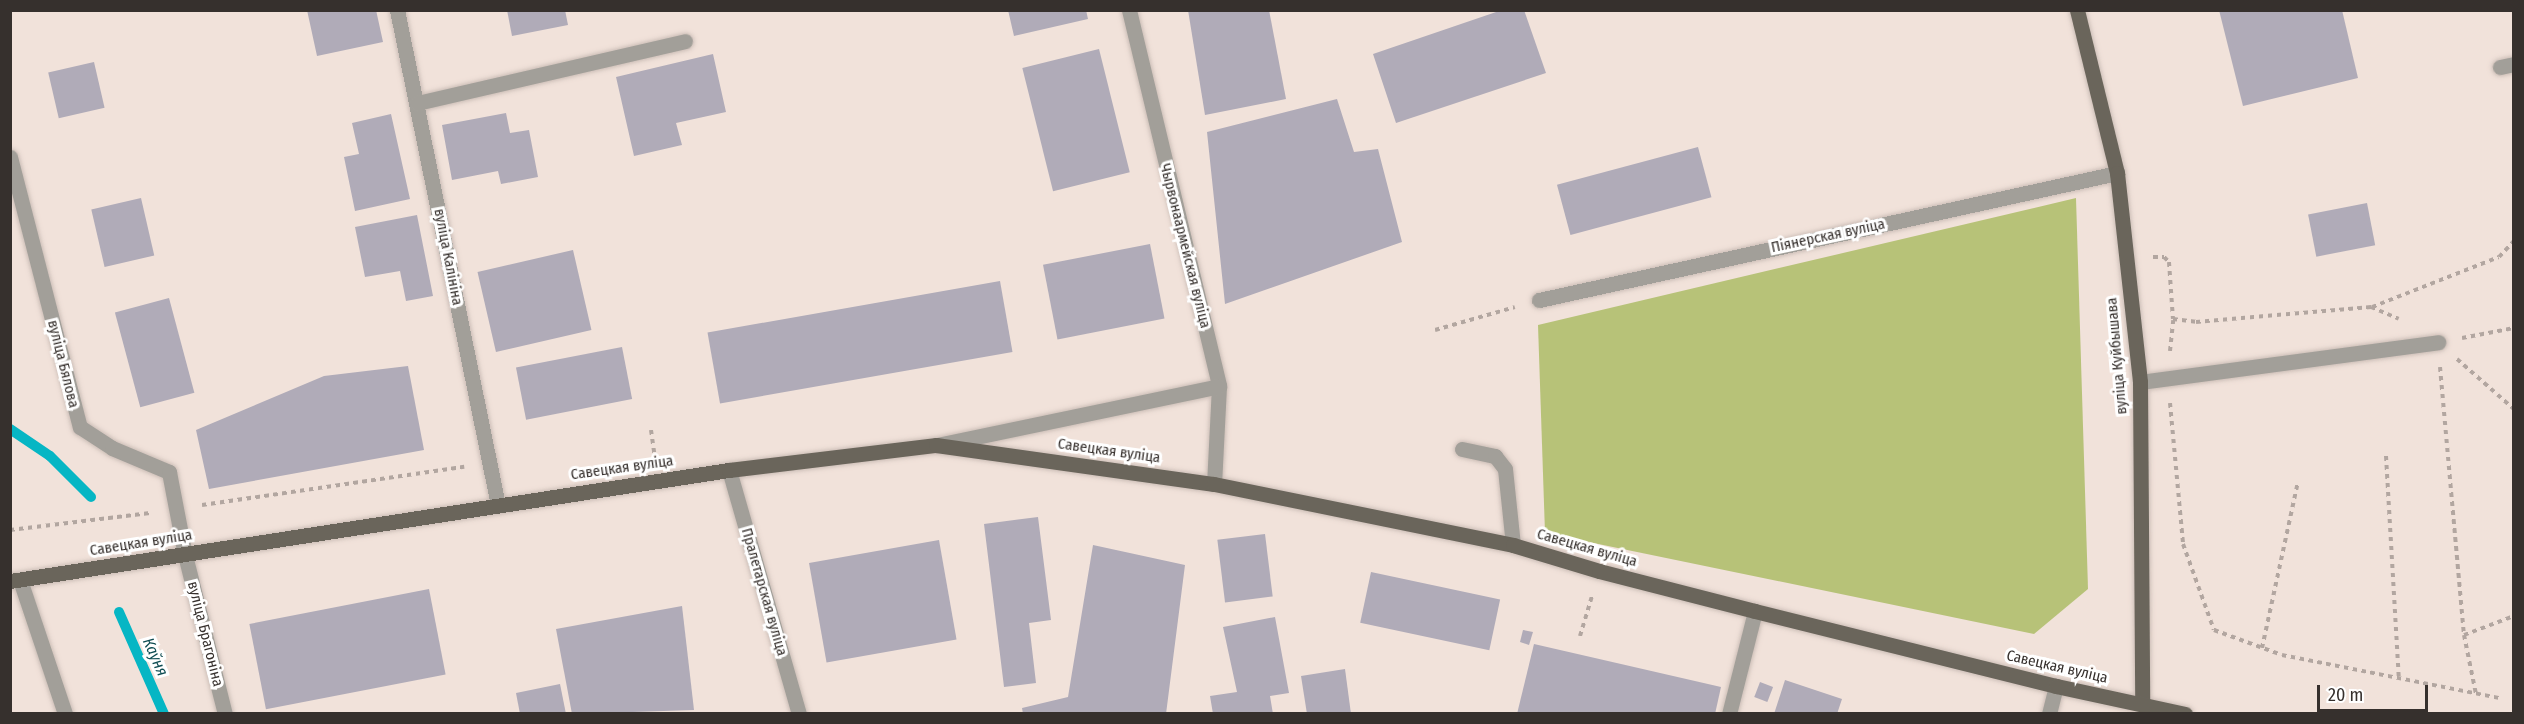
<!DOCTYPE html>
<meta charset="utf-8">
<style>
body{margin:0}
#map{position:relative;width:2524px;height:724px;overflow:hidden;background:#f1e2da;font-family:"Fira Sans Condensed",sans-serif}
div>[style]{position:absolute}
.green>*{inset:0;background:#b7c278}
.stream>*{height:10px;margin:-5px;padding:0 5px;transform-origin:5px;border-radius:5px;background:#06b6c4}
.building>*{inset:0;background:#b0abb8;transform-origin:0 0}
.path>*{height:4px;margin-top:-2px;transform-origin:0;background:repeating-linear-gradient(90deg,#b2a6a0 0 4.5px,transparent 0 9px)}
.roads{filter:drop-shadow(0 0 2px #ccbeb7) drop-shadow(0 0 2px #ccbeb7)}
.minor>*{height:15px;margin:-7.5px;padding:0 7.5px;transform-origin:7.5px;border-radius:7.5px;background:#a29f99}
.major>*{height:15px;margin:-7.5px;padding:0 7.5px;transform-origin:7.5px;border-radius:7.5px;background:#6a655b}
span{translate:-50% -50%;white-space:nowrap;text-align:center;line-height:1.15;-webkit-text-stroke:6px #fff;paint-order:stroke}
.street-label{font-size:15px;color:#36302d}
.water-label{font-size:16px;color:#0f4d53;font-style:italic}
.frame{position:absolute;inset:0;border:12px solid #36302d;pointer-events:none}
.scale{position:absolute;left:2317px;top:685px;width:111px;height:27px;box-sizing:border-box;border:3px solid #36302d;border-top:0;padding-left:8px;font-size:18px;line-height:21px;white-space:nowrap;color:#36302d;-webkit-text-stroke:4px #fff;paint-order:stroke}
</style>
<div id="map">
<div class="green">
<i style="clip-path:polygon(2076px 198px,2088px 589px,2034px 634px,1545px 533px,1538px 325px)"></i>
</div>
<div class="stream">
<i style="left:10px;top:429px;width:48px;rotate:34deg"></i>
<i style="left:50px;top:456px;width:58px;rotate:45deg"></i>
<i style="left:119px;top:612px;width:111px;rotate:66.2deg"></i>
</div>
<div class="building">
<i style="clip-path:polygon(307px 10px,376px 10px,383px 42px,317px 56px)"></i>
<i style="clip-path:polygon(507px 10px,565px 10px,568px 25px,512px 36px)"></i>
<i style="clip-path:polygon(1008px 10px,1086px 10px,1088px 19px,1014px 36px)"></i>
<i style="clip-path:polygon(1188px 10px,1269px 10px,1286px 99px,1205px 115px)"></i>
<i style="clip-path:polygon(1502px 10px,1524px 10px,1546px 73px,1396px 123px,1373px 54px)"></i>
<i style="clip-path:polygon(2219px 10px,2342px 10px,2358px 78px,2243px 106px)"></i>
<i style="left:1099px;top:49px;width:127px;height:79px;rotate:76deg"></i>
<i style="clip-path:polygon(713px 54px,726px 112px,676px 123px,682px 145px,634px 156px,616px 77px)"></i>
<i style="left:94px;top:62px;width:47px;height:47px;rotate:77deg"></i>
<i style="clip-path:polygon(1337px 99px,1354px 152px,1378px 149px,1402px 242px,1225px 304px,1207px 132px)"></i>
<i style="clip-path:polygon(506px 113px,510px 133px,529px 130px,538px 177px,501px 184px,498px 171px,452px 180px,442px 125px)"></i>
<i style="clip-path:polygon(391px 114px,410px 199px,355px 211px,344px 157px,359px 154px,352px 123px)"></i>
<i style="left:1698px;top:147px;width:52px;height:146px;rotate:75deg"></i>
<i style="left:141px;top:198px;width:59px;height:51px;rotate:77deg"></i>
<i style="left:2367px;top:203px;width:43px;height:60px;rotate:79deg"></i>
<i style="clip-path:polygon(417px 215px,433px 296px,406px 301px,400px 271px,365px 277px,355px 227px)"></i>
<i style="left:1150px;top:244px;width:76px;height:109px;rotate:79deg"></i>
<i style="left:573px;top:250px;width:82px;height:98px;rotate:77deg"></i>
<i style="left:1000px;top:281px;width:72px;height:297px;rotate:80deg"></i>
<i style="left:169px;top:298px;width:98px;height:56px;rotate:75deg"></i>
<i style="left:622px;top:347px;width:53px;height:108px;rotate:79deg"></i>
<i style="clip-path:polygon(408px 366px,424px 450px,209px 489px,196px 430px,324px 376px)"></i>
<i style="clip-path:polygon(1038px 517px,1051px 620px,1029px 623px,1036px 683px,1004px 687px,984px 524px)"></i>
<i style="left:1265px;top:534px;width:63px;height:48px;rotate:83deg"></i>
<i style="left:939px;top:540px;width:101px;height:132px;rotate:80deg"></i>
<i style="clip-path:polygon(1093px 545px,1185px 565px,1166px 714px,1023px 714px,1022px 708px,1068px 697px)"></i>
<i style="left:1371px;top:572px;width:132px;height:52px;rotate:12deg"></i>
<i style="left:429px;top:589px;width:87px;height:183px;rotate:79deg"></i>
<i style="clip-path:polygon(682px 606px,694px 710px,572px 714px,556px 629px)"></i>
<i style="clip-path:polygon(1275px 617px,1289px 693px,1270px 696px,1273px 714px,1213px 714px,1210px 696px,1237px 692px,1223px 627px)"></i>
<i style="clip-path:polygon(1523px 630px,1533px 632px,1529px 645px,1520px 642px)"></i>
<i style="clip-path:polygon(1534px 644px,1721px 687px,1715px 714px,1517px 714px)"></i>
<i style="clip-path:polygon(1345px 669px,1351px 714px,1307px 714px,1301px 676px)"></i>
<i style="clip-path:polygon(1785px 680px,1842px 699px,1837px 714px,1774px 714px)"></i>
<i style="left:1760px;top:682px;width:14px;height:16px;rotate:21deg"></i>
<i style="clip-path:polygon(560px 684px,566px 714px,520px 714px,516px 693px)"></i>
</div>
<div class="path">
<i style="left:2153px;top:257px;width:11px"></i>
<i style="left:2164px;top:257px;width:7px;rotate:45deg"></i>
<i style="left:2169px;top:262px;width:57px;rotate:86deg"></i>
<i style="left:2173px;top:319px;width:23px;rotate:7deg"></i>
<i style="left:2196px;top:322px;width:176px;rotate:-4.9deg"></i>
<i style="left:2371px;top:307px;width:30px;rotate:23deg"></i>
<i style="left:2372px;top:307px;width:136px;rotate:-21.5deg"></i>
<i style="left:2499px;top:257px;width:22px;rotate:-47deg"></i>
<i style="left:1435px;top:330px;width:83px;rotate:-16deg"></i>
<i style="left:2462px;top:338px;width:53px;rotate:-10.9deg"></i>
<i style="left:2170px;top:351px;width:31px;rotate:-84deg"></i>
<i style="left:2457px;top:359px;width:76px;rotate:41.3deg"></i>
<i style="left:2440px;top:367px;width:269px;rotate:84.9deg"></i>
<i style="left:2464px;top:635px;width:60px;rotate:78.5deg"></i>
<i style="left:2170px;top:403px;width:142px;rotate:84.7deg"></i>
<i style="left:2183px;top:544px;width:91px;rotate:70.2deg"></i>
<i style="left:2214px;top:630px;width:72px;rotate:20.2deg"></i>
<i style="left:2282px;top:655px;width:222px;rotate:11.2deg"></i>
<i style="left:651px;top:430px;width:27px;rotate:82deg"></i>
<i style="left:2386px;top:456px;width:223px;rotate:86.7deg"></i>
<i style="left:202px;top:505px;width:265px;rotate:-8.3deg"></i>
<i style="left:10px;top:530px;width:141px;rotate:-6.9deg"></i>
<i style="left:2464px;top:635px;width:53px;rotate:-20.8deg"></i>
<i style="left:1580px;top:636px;width:42px;rotate:-73.3deg"></i>
<i style="left:2262px;top:648px;width:170px;rotate:-77.8deg"></i>
</div>
<div class="roads">
<div class="minor">
<i style="left:397px;top:10px;width:505px;rotate:78.47deg"></i>
<i style="left:1129px;top:10px;width:387px;rotate:76.5deg"></i>
<i style="left:1219px;top:386px;width:98px;rotate:92.9deg"></i>
<i style="left:2500px;top:67px;width:14px;rotate:-12deg"></i>
<i style="left:417px;top:103px;width:275px;rotate:-13deg"></i>
<i style="left:10px;top:157px;width:279px;rotate:75.5deg"></i>
<i style="left:80px;top:427px;width:38px;rotate:33deg"></i>
<i style="left:112px;top:448px;width:62px;rotate:22.8deg"></i>
<i style="left:169px;top:472px;width:85px;rotate:79.1deg"></i>
<i style="left:185px;top:555px;width:164px;rotate:75.9deg"></i>
<i style="left:1539px;top:300px;width:592px;rotate:-12.39deg"></i>
<i style="left:2140px;top:382px;width:301px;rotate:-7.6deg"></i>
<i style="left:937px;top:445px;width:288px;rotate:-11.8deg"></i>
<i style="left:1462px;top:449px;width:34px;rotate:12deg"></i>
<i style="left:1495px;top:456px;width:16px;rotate:52deg"></i>
<i style="left:1505px;top:469px;width:76px;rotate:84deg"></i>
<i style="left:729px;top:470px;width:254px;rotate:74deg"></i>
<i style="left:20px;top:580px;width:141px;rotate:71.4deg"></i>
<i style="left:1729px;top:714px;width:106px;rotate:-75.8deg"></i>
<i style="left:2049px;top:714px;width:29px;rotate:-76deg"></i>
</div>
<div class="major">
<i style="left:2077px;top:10px;width:168px;rotate:76.2deg"></i>
<i style="left:2117px;top:173px;width:210px;rotate:83.7deg"></i>
<i style="left:2140px;top:382px;width:322px;rotate:89.6deg"></i>
<i style="left:10px;top:581px;width:728px;rotate:-8.78deg"></i>
<i style="left:729px;top:470px;width:209px;rotate:-6.9deg"></i>
<i style="left:936px;top:445px;width:281px;rotate:8deg"></i>
<i style="left:1214px;top:484px;width:305px;rotate:11.5deg"></i>
<i style="left:1513px;top:545px;width:90px;rotate:16.8deg"></i>
<i style="left:1599px;top:571px;width:161px;rotate:14.4deg"></i>
<i style="left:1755px;top:611px;width:310px;rotate:14deg"></i>
<i style="left:2056px;top:686px;width:132px;rotate:12.2deg"></i>
</div>
</div>
<div class="street-label">
<span style="left:1828px;top:236px;rotate:-12deg">Піянерская вуліца</span>
<span style="left:1185px;top:246px;rotate:76deg">Чырвонаармейская вуліца</span>
<span style="left:448px;top:257px;rotate:79deg">вуліца Калініна</span>
<span style="left:2117px;top:356px;rotate:-95deg">вуліца Куйбышава</span>
<span style="left:63px;top:364px;rotate:76deg">вуліца Бялова</span>
<span style="left:1109px;top:451px;rotate:8deg">Савецкая вуліца</span>
<span style="left:622px;top:468px;rotate:-8deg">Савецкая вуліца</span>
<span style="left:141px;top:543px;rotate:-9deg">Савецкая вуліца</span>
<span style="left:1587px;top:548px;rotate:16deg">Савецкая вуліца</span>
<span style="left:764px;top:592px;rotate:74deg">Пралетарская вуліца</span>
<span style="left:205px;top:634px;rotate:76deg">вуліца Брагоніна</span>
<span style="left:2057px;top:667px;rotate:13deg">Савецкая вуліца</span>
</div>
<div class="water-label">
<span style="left:155px;top:657px;rotate:66deg">Каўня</span>
</div>
<div class="frame"></div>
<div class="scale">20 m</div>
</div>
